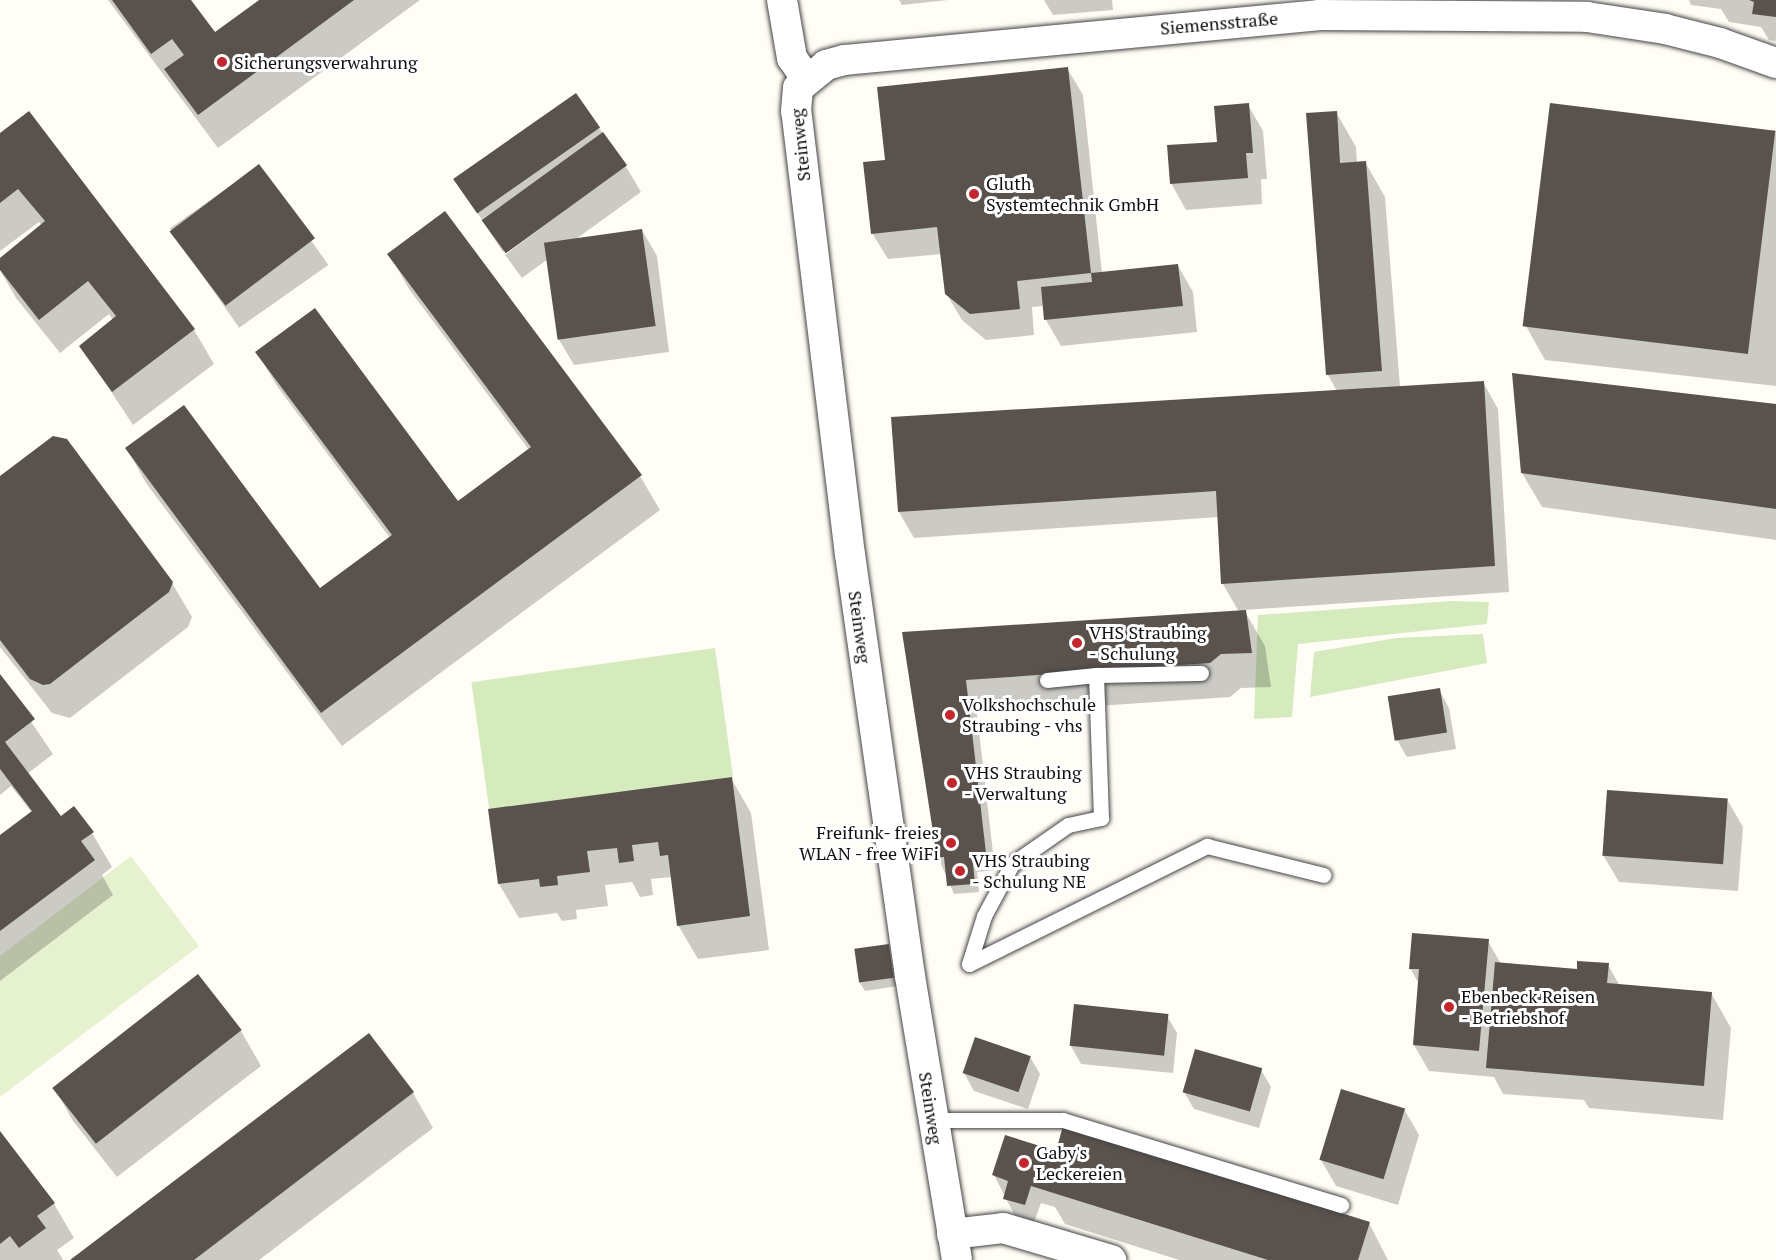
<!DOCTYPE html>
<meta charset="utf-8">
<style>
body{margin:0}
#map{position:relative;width:1776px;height:1260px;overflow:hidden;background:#fffdf5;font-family:"PT Serif",serif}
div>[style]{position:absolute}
.green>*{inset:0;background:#d5ebbd;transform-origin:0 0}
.pitch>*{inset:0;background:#e6f2cf}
.shadow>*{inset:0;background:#0003;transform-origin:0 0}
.building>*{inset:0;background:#5a524d;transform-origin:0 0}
.roads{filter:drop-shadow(0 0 2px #444) drop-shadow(0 0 2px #444)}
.lane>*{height:15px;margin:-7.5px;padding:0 7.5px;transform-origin:7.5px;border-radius:7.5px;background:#fff}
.street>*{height:30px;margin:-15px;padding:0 15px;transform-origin:15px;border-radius:15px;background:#fff}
.dots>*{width:16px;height:16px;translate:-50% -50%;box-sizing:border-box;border:3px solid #fff;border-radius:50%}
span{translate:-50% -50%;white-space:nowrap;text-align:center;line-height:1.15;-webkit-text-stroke:6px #fff;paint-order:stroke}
.street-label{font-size:18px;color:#111}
.poi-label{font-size:18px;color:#111}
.left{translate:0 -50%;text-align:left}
.right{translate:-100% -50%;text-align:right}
</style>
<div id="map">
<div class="green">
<i style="clip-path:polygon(1451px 601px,1489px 602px,1487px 624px,1298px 644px,1292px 717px,1254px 719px,1258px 615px)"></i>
<i style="clip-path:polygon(1483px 634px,1487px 663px,1310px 697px,1314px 652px,1396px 638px)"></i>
<i style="left:715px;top:648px;width:130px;height:246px;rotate:82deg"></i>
</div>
<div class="pitch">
<i style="clip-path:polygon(131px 856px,199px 946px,0 1097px,0 956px)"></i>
</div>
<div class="shadow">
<i style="clip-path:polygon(108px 0,189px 0,214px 34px,261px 0,420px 0,218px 148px)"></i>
<i style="clip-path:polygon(899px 0,948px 0,902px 5px)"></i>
<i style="clip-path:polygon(1044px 0,1112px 0,1113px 10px,1053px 15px)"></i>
<i style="clip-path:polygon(1689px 0,1776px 0,1776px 41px,1769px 40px,1761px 27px,1729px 22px,1721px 9px,1691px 5px)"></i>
<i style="clip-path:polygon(1067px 68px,1083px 95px,1102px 273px,1178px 266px,1193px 292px,1197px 332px,1061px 346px,1046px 320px,1044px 306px,1032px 307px,1034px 335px,986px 340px,962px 320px,946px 293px,942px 254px,888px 259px,872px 233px,887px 161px)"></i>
<i style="clip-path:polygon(1248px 105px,1263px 131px,1267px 179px,1261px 179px,1262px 204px,1186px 210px,1171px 183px,1218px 143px)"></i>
<i style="clip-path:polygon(1336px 112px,1356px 147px,1357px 163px,1365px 162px,1385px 197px,1400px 387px,1483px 382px,1498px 409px,1509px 592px,1244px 610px,1265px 646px,1271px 687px,1241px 688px,1230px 697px,977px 714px,995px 870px,977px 872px,979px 892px,954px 894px,938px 857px,910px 683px,1239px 612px,1223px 584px,1219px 517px,914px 538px,899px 512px,1337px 391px,1328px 375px,1308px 114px)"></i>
<i style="clip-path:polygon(29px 113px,194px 330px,214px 364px,133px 425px,81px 346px,113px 320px,109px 314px,60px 353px,16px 298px,0 270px,0 260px,42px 226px,39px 222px,0 251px,0 135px)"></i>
<i style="clip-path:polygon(599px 128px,625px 164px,503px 252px,457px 182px)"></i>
<i style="clip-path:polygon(1776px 130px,1776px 386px,1545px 360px,1526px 326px)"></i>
<i style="clip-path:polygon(625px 165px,641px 192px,576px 239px,642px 230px,657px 256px,669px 352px,574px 365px,558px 338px,548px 259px,522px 278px,505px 255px)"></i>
<i style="left:259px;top:166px;width:121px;height:109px;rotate:55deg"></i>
<i style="clip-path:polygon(389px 254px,640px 476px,660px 510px,342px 746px,146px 483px,127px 449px,320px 590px,390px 538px,277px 386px,257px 352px,458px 503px,529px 450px,409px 289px)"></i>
<i style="clip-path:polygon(1776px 406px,1776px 540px,1542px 507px,1522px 473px)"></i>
<i style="clip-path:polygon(0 477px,172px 583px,192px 617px,188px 627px,70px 718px,52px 713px,0 647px)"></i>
<i style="clip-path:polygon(0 676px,53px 754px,27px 774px,61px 818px,92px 833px,112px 867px,102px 875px,113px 895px,0 981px,0 837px,32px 813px,11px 786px,0 795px)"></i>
<i style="clip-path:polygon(1439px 690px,1449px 708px,1456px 749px,1407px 757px,1397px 740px)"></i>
<i style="clip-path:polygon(731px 778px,751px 813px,769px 950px,698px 959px,678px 925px,672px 877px,651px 879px,653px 895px,640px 897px,632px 882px,605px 885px,608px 906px,576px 910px,577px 919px,562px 921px,557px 913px,519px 918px,499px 884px)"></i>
<i style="clip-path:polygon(1728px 801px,1743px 827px,1738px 891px,1619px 882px,1603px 855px)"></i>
<i style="clip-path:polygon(1488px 941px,1501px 964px,1576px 970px,1608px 965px,1620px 986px,1711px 993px,1731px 1028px,1723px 1120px,1589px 1108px,1584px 1100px,1503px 1094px,1494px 1077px,1429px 1071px,1414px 1045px,1419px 984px,1410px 968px)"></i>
<i style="clip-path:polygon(888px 946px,898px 986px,865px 991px,860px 983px)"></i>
<i style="clip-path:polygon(198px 976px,241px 1031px,261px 1066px,117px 1177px,73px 1121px,54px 1087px)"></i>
<i style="clip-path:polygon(1167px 1016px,1177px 1033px,1173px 1073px,1081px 1064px,1071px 1046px)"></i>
<i style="clip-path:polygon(369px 1035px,413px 1093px,433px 1128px,259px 1260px,73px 1260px)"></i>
<i style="clip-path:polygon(1030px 1057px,1040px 1074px,1028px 1109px,974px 1091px,964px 1073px)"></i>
<i style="clip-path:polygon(1261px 1070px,1271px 1087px,1259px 1128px,1194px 1109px,1184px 1092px)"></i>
<i style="clip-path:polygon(1404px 1109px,1419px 1135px,1398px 1205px,1336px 1186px,1321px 1160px)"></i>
<i style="clip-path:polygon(0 1133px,54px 1204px,74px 1238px,57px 1250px,63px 1260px,0 1260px)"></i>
<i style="clip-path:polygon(1057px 1153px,1369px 1223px,1388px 1260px,1179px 1260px,1065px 1224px,1055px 1207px,1041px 1203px,1034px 1222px,1015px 1216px,994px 1175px)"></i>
</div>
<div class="building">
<i style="clip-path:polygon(112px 0,191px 0,215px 32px,259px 0,354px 0,198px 115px,164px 69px,184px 55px,172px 39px,151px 54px)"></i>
<i style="clip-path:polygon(1749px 0,1776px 0,1776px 17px,1752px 14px,1754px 2px)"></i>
<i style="clip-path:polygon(1068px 67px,1091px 273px,1017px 281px,1020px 309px,970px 314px,945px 294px,937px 227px,871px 234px,863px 162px,885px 160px,877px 87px)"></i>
<i style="left:576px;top:93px;width:42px;height:150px;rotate:55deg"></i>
<i style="clip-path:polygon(1249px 103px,1253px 153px,1246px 153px,1248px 178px,1170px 184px,1167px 145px,1217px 142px,1214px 106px)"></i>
<i style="left:1550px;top:103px;width:227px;height:225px;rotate:7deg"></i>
<i style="clip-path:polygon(29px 111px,195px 329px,112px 392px,79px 346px,116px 316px,88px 281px,39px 320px,0 270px,0 258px,45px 221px,18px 189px,0 203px,0 133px)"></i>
<i style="clip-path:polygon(1337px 111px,1340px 163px,1366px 161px,1382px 371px,1326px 375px,1306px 113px)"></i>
<i style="left:603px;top:132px;width:41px;height:150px;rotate:54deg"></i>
<i style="left:259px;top:164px;width:93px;height:112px;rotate:53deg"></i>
<i style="clip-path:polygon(445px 211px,642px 475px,321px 713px,125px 448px,184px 405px,320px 588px,392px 535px,255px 352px,315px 308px,458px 501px,531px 447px,387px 254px)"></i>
<i style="left:642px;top:229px;width:98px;height:99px;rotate:82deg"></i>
<i style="clip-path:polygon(1178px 264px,1183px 306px,1044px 320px,1041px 287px,1092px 282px,1091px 273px)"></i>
<i style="clip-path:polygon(1512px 373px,1776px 404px,1776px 509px,1521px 473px)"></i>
<i style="clip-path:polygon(1484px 381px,1495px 566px,1221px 584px,1216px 491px,898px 512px,891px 417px)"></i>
<i style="clip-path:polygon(53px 436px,67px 439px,173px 582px,169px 592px,50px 684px,43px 685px,30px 679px,0 640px,0 476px)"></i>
<i style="clip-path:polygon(1246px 610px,1252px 653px,1221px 654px,1210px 663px,966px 680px,986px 853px,972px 854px,975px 884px,947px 886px,944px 857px,937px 858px,902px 632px)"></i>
<i style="clip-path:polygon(0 674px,35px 719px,5px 742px,61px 816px,74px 806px,94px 832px,81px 841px,95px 860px,0 931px,0 835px,32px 811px,0 769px)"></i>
<i style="left:1440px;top:688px;width:45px;height:53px;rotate:81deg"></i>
<i style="clip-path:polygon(732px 777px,750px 916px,677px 926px,668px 855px,660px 856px,658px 842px,632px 845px,634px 861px,619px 863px,617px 848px,587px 851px,590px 872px,557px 876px,558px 885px,540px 887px,539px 879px,498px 884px,488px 809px)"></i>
<i style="left:1607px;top:790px;width:121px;height:66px;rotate:4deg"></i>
<i style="clip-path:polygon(1412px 933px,1489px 939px,1479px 1051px,1413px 1045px,1419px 969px,1409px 969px)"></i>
<i style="left:889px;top:944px;width:34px;height:35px;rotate:82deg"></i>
<i style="clip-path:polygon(1577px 961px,1609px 963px,1607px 983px,1712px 992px,1704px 1086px,1486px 1068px,1495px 962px,1577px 969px)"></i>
<i style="left:198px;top:974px;width:71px;height:185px;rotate:52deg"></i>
<i style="left:1074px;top:1004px;width:95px;height:42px;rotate:6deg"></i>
<i style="clip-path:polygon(369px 1033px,414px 1092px,194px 1260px,70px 1260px)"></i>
<i style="left:975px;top:1037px;width:59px;height:38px;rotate:19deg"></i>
<i style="left:1195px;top:1049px;width:70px;height:45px;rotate:16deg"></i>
<i style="left:1341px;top:1089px;width:67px;height:74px;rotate:17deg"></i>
<i style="clip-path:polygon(1063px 1126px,1370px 1222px,1358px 1260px,1268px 1260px,1031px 1186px,1025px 1205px,1003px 1199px,1008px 1181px,992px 1175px,1005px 1135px,1056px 1151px)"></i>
<i style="clip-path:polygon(0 1131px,55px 1203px,37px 1216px,46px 1228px,19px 1248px,10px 1236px,0 1244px)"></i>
</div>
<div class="roads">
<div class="lane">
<i style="left:1047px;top:680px;width:49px;rotate:-5.8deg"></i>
<i style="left:969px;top:964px;width:50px;rotate:-72.6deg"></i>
<i style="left:984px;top:916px;width:59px;rotate:-61.7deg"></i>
<i style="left:1012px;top:864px;width:68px;rotate:-34.9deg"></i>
<i style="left:1068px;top:825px;width:34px;rotate:-12deg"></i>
<i style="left:1101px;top:818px;width:143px;rotate:-92deg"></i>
<i style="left:1096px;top:675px;width:105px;rotate:-1.1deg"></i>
<i style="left:969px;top:964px;width:266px;rotate:-26.4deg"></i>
<i style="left:1207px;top:846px;width:120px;rotate:14deg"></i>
<i style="left:932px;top:1120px;width:131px"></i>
<i style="left:1063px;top:1120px;width:291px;rotate:17deg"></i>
</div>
<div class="street">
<i style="left:782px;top:0;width:59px;rotate:80.2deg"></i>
<i style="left:792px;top:58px;width:24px;rotate:55deg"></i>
<i style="left:952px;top:1234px;width:51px;rotate:-6.7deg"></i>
<i style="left:1003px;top:1228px;width:113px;rotate:16.5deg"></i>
<i style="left:957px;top:1260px;width:288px;rotate:-99.4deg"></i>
<i style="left:910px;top:976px;width:425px;rotate:-98.1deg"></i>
<i style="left:850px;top:555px;width:447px;rotate:-96.9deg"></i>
<i style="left:796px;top:111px;width:23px;rotate:-85deg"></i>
<i style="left:798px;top:88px;width:36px;rotate:-39deg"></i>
<i style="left:826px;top:65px;width:20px;rotate:-15deg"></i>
<i style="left:845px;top:60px;width:476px;rotate:-5.4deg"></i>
<i style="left:1319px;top:15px;width:268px;rotate:0.4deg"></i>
<i style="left:1587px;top:17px;width:79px;rotate:8.7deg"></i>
<i style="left:1665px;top:29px;width:57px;rotate:14.3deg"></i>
<i style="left:1720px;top:43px;width:59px;rotate:19.7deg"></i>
</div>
</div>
<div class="dots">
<i style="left:222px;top:62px;background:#c4262e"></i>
<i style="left:974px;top:194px;background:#c4262e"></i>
<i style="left:1077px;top:643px;background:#c4262e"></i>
<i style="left:950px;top:715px;background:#c4262e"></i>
<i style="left:952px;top:783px;background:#c4262e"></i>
<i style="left:951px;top:843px;background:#c4262e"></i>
<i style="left:960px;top:871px;background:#c4262e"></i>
<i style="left:1449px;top:1007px;background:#c4262e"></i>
<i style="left:1024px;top:1163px;background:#c4262e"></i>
</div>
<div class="street-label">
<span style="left:1219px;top:23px;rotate:-5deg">Siemensstraße</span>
<span style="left:800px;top:145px;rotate:-96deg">Steinweg</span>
<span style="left:860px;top:627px;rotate:82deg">Steinweg</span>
<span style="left:931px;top:1108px;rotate:81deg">Steinweg</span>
</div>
<div class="poi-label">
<span class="left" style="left:234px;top:62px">Sicherungsverwahrung</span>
<span class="left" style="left:986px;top:194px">Gluth<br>Systemtechnik GmbH</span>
<span class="left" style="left:1089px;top:643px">VHS Straubing<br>- Schulung</span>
<span class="left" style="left:962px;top:715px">Volkshochschule<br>Straubing - vhs</span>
<span class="left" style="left:964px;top:783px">VHS Straubing<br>- Verwaltung</span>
<span class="right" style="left:939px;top:843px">Freifunk- freies<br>WLAN - free WiFi</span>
<span class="left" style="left:972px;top:871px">VHS Straubing<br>- Schulung NE</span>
<span class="left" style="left:1461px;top:1007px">Ebenbeck Reisen<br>- Betriebshof</span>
<span class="left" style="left:1036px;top:1163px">Gaby's<br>Leckereien</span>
</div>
</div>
